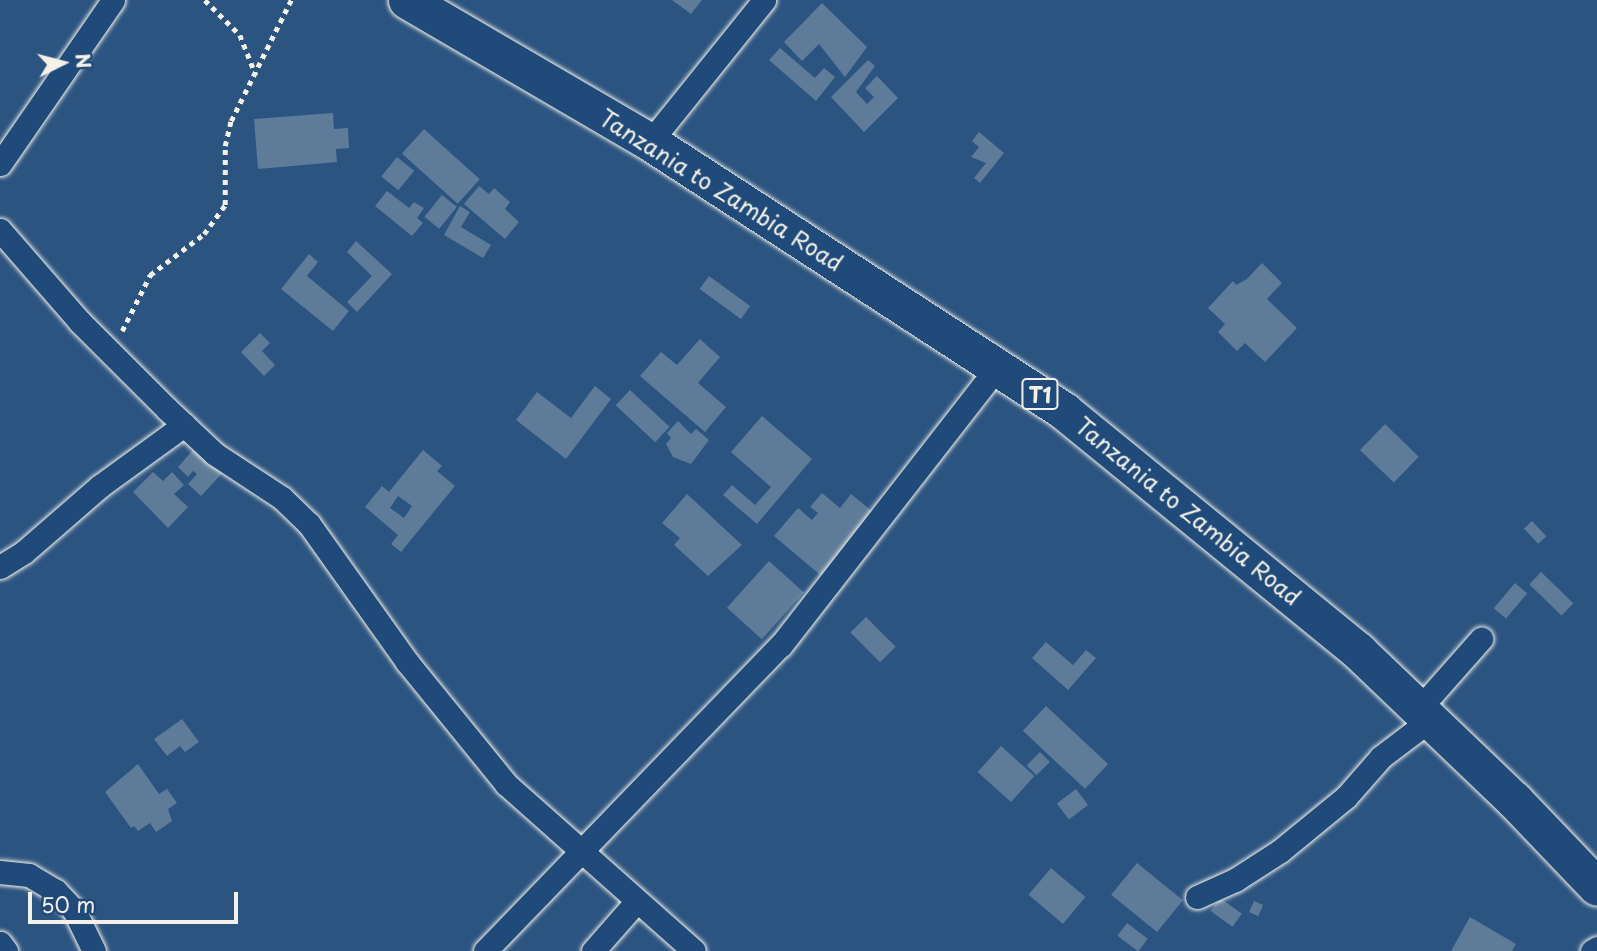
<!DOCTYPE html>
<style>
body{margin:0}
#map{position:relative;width:1597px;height:951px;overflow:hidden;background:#2c5481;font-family:"Playpen Sans",sans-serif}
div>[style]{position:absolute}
.building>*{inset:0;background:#5e7b9a;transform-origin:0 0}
.path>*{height:4.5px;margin-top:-2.25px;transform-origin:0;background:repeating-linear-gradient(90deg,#f4f1e8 0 5px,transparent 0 10px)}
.roads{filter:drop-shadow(0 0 2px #f4f1e8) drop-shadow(0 0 2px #f4f1e8)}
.minor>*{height:23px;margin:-11.5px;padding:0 11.5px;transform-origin:11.5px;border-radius:11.5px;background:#1f4a7a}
.trunk>*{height:37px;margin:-18.5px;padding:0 18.5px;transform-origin:18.5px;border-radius:18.5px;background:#1f4a7a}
span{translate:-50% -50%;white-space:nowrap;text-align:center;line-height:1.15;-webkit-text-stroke:5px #1f4a7a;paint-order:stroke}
.shield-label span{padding:2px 5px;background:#1f4a7a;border:2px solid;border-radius:5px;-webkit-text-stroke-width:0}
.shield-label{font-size:21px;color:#f4f1e8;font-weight:700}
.street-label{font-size:23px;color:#f4f1e8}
.north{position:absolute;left:28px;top:28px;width:70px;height:70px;-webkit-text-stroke:5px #1f4a7a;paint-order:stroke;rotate:84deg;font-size:19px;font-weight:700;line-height:28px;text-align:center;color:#f4f1e8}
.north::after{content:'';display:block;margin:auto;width:24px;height:32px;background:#f4f1e8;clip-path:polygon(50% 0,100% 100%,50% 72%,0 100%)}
.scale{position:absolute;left:28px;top:892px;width:210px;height:32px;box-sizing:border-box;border:4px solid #f4f1e8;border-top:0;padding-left:9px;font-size:21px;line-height:24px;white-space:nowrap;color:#f4f1e8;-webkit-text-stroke:5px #1f4a7a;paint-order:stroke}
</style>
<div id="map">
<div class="building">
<i style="clip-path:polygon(672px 0,702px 0,691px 14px)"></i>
<i style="clip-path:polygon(822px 3px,867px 47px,845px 77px,819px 44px,802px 61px,784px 42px)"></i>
<i style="clip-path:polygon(780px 48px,815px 78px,824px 68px,835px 77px,816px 101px,769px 60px)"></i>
<i style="clip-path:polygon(868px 60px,875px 66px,856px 92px,867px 104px,874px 97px,865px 88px,877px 76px,898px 98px,864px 132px,831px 97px)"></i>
<i style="clip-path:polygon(333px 113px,334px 129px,348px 128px,349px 148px,336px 149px,337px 162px,258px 169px,254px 119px)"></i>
<i style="left:424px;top:129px;width:75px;height:33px;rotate:42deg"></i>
<i style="clip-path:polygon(979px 132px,1004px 153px,980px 183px,974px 178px,986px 163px,971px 157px,979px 147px,972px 141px)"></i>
<i style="left:397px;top:157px;width:22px;height:25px;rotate:39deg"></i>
<i style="clip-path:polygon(479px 186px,489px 194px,494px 188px,510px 202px,505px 209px,519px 222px,505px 239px,464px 204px)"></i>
<i style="clip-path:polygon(387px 191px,409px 208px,414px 202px,424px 208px,417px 218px,423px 223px,412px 236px,375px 206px)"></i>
<i style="left:442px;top:195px;width:19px;height:28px;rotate:39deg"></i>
<i style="clip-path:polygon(460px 206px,470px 212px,461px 227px,491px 245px,483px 258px,444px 235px)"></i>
<i style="clip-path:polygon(356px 241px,392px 274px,357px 312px,347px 302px,372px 276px,347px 252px)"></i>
<i style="clip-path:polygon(309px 254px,318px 262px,307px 276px,349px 311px,333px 331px,281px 289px)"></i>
<i style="clip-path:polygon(1262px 263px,1282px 283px,1267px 299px,1297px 328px,1265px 362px,1245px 343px,1237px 351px,1218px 332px,1225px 324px,1208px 308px,1233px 281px,1236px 285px,1247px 279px)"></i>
<i style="left:709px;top:276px;width:51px;height:16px;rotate:36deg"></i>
<i style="clip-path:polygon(260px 333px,270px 343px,262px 351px,275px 365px,264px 376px,241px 352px)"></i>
<i style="clip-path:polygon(700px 339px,720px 357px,698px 383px,726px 407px,705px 432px,640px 376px,661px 352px,677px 365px)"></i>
<i style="clip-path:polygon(595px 386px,611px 399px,566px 459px,516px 420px,537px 392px,571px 418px)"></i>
<i style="left:630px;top:390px;width:54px;height:21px;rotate:43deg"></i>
<i style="clip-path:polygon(762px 416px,812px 459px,757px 524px,723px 495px,732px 485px,755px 505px,771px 487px,731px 452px)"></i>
<i style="clip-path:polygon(678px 421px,691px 434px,696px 429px,709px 440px,691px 464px,673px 457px,666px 444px,671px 438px,667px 433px)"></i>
<i style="left:1385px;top:424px;width:47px;height:36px;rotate:44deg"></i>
<i style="clip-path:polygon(200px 442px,227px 468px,201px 496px,188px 484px,197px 474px,193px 471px,188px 477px,178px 467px)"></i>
<i style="clip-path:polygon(evenodd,423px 450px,442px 466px,437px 471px,455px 486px,401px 552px,391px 544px,398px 535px,365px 507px,382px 486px,389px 492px,423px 450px,398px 496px,412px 506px,404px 518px,390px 508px,398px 496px)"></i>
<i style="clip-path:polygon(153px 472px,163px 481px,172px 472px,184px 485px,174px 494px,188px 507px,168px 528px,133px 492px)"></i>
<i style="clip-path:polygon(822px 493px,840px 508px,851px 494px,878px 516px,825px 579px,774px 536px,798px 508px,812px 520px,818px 513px,810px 507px)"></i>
<i style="clip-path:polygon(687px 494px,742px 545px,708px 576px,674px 545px,680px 538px,662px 523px)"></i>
<i style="left:1532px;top:521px;width:21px;height:11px;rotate:47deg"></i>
<i style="left:769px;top:561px;width:47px;height:63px;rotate:42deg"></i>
<i style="left:1541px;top:572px;width:45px;height:17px;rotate:44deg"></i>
<i style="left:1515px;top:583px;width:16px;height:33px;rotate:40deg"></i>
<i style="left:866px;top:617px;width:42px;height:22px;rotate:45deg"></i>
<i style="clip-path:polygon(1046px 642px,1073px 665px,1086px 650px,1096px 658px,1068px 690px,1032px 658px)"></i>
<i style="left:1046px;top:706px;width:85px;height:34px;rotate:43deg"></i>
<i style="clip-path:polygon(182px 719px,199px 742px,185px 752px,180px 746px,167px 756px,154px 739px)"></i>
<i style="left:1001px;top:746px;width:45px;height:35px;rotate:42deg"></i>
<i style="left:1040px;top:752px;width:14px;height:19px;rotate:45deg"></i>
<i style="clip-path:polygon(138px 764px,159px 794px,167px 789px,177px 803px,168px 809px,172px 821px,156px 832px,150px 823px,138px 831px,134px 826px,131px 828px,105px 792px)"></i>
<i style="left:1076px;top:789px;width:20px;height:24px;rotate:53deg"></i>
<i style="left:1137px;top:863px;width:59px;height:41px;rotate:39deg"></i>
<i style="left:1051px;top:868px;width:45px;height:35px;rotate:40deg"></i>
<i style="left:1220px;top:898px;width:27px;height:16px;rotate:36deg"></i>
<i style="left:1254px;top:901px;width:10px;height:12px;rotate:24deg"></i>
<i style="clip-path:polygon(1470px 917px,1516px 944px,1512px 951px,1451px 951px)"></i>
<i style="left:1127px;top:923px;width:26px;height:16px;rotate:37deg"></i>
</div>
<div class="path">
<i style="left:205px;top:0;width:49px;rotate:45deg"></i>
<i style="left:240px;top:35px;width:43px;rotate:68.2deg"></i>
<i style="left:122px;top:331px;width:63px;rotate:-63.4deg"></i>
<i style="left:150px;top:275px;width:68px;rotate:-37.2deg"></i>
<i style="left:204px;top:234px;width:36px;rotate:-54deg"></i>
<i style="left:225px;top:205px;width:59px;rotate:-90deg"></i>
<i style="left:225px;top:146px;width:26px;rotate:-77deg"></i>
<i style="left:231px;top:121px;width:135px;rotate:-63.6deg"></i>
</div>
<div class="roads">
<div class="minor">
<i style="left:650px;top:142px;width:182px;rotate:-51.2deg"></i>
<i style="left:0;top:164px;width:199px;rotate:-55.4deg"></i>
<i style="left:0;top:230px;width:121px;rotate:49deg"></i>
<i style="left:79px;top:321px;width:124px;rotate:45deg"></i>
<i style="left:167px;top:409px;width:66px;rotate:43.2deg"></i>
<i style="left:215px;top:454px;width:80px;rotate:33.3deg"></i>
<i style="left:282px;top:498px;width:37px;rotate:44deg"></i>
<i style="left:309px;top:524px;width:169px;rotate:54.6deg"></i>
<i style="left:407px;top:662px;width:157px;rotate:50.9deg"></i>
<i style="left:506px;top:784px;width:251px;rotate:41.6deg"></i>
<i style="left:0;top:567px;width:28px;rotate:-32deg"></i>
<i style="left:24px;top:552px;width:101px;rotate:-41deg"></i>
<i style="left:100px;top:486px;width:104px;rotate:-36deg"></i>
<i style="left:1419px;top:709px;width:94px;rotate:-48.5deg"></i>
<i style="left:0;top:872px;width:29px;rotate:6deg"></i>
<i style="left:29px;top:875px;width:31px;rotate:31deg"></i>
<i style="left:56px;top:891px;width:26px;rotate:47deg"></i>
<i style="left:74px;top:910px;width:46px;rotate:64deg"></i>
<i style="left:1197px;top:897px;width:42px;rotate:-24.1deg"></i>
<i style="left:1235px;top:880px;width:54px;rotate:-32.8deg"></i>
<i style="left:1280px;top:851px;width:85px;rotate:-39.3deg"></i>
<i style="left:1346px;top:797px;width:53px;rotate:-48.8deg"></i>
<i style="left:1381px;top:757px;width:61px;rotate:-37.1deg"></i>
<i style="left:0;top:943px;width:10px;rotate:53deg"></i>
<i style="left:485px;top:951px;width:426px;rotate:-46deg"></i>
<i style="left:781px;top:645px;width:353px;rotate:-52.1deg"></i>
<i style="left:593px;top:951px;width:65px;rotate:-48.7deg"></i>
<i style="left:1592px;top:951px;width:6px;rotate:-31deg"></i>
</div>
<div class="trunk">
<i style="left:407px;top:0;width:281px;rotate:30.3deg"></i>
<i style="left:650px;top:142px;width:494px;rotate:33deg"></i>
<i style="left:1064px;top:411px;width:380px;rotate:39.2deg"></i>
<i style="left:1358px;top:651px;width:216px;rotate:43.7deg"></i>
<i style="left:1514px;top:800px;width:120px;rotate:46.3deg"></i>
</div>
</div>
<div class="shield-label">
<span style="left:1040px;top:394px">T1</span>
</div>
<div class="street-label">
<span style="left:721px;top:190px;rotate:32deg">Tanzania to Zambia Road</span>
<span style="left:1188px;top:511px;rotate:39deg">Tanzania to Zambia Road</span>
</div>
<div class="north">N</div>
<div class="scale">50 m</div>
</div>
